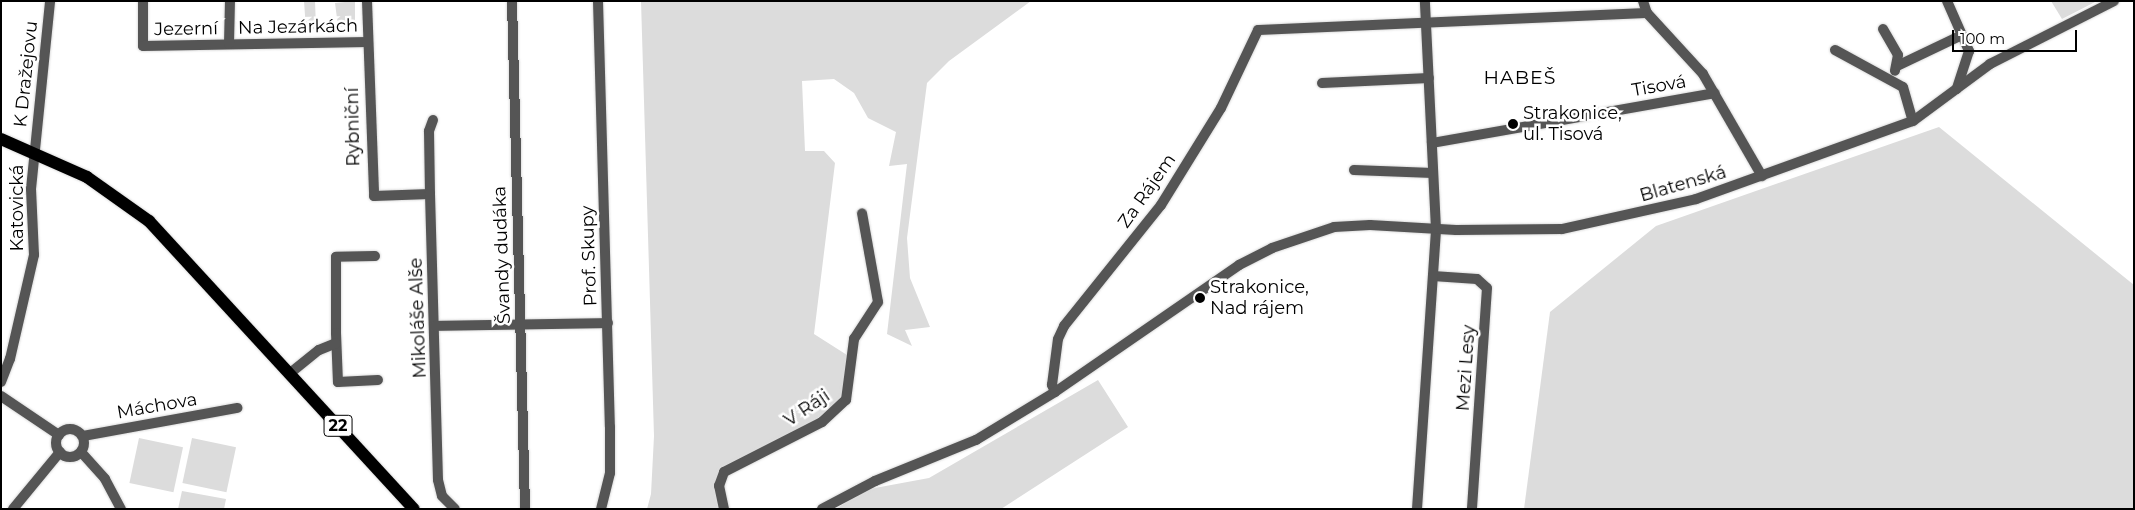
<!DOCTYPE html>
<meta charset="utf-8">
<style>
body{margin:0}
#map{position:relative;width:2135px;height:510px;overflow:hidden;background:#fff;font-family:Montserrat,sans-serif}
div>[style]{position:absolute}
.green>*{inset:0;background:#dcdcdc;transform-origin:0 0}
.roads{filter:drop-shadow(0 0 1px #dbdbdb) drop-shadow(0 0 1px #dbdbdb)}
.minor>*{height:10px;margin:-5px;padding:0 5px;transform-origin:5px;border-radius:5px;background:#555}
.minor>.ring{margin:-5px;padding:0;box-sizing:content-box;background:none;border:10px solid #555;border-radius:50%}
.major>*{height:12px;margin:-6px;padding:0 6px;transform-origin:6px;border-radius:6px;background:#000}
.dots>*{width:14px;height:14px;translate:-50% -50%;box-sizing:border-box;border:2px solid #fff;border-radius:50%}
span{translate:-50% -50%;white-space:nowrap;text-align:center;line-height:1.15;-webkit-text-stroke:5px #fff;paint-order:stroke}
.shield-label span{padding:1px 4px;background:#fff;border:1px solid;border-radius:4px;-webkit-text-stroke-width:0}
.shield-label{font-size:16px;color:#000;font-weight:700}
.street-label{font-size:18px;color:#000}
.poi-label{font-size:18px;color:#000}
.left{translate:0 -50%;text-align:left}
.neighbourhood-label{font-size:19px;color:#000;letter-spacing:1px}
.frame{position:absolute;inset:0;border:2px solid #000;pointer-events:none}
.scale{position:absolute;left:1952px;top:30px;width:125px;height:22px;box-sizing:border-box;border:2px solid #000;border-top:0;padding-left:6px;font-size:15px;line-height:18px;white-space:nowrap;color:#000;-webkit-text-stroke:4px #fff;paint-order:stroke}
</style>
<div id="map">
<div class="green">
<i style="clip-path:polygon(304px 1px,315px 1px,316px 27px,338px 26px,335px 3px,355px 1px,355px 25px,306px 30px)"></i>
<i style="clip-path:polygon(641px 1px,1031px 1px,949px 61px,927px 83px,907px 238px,910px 278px,930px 327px,905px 330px,912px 346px,887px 334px,907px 164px,889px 166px,896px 132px,868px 118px,854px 93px,834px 79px,802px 81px,805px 151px,824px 151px,835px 163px,814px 334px,847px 355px,845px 405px,722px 473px,722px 509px,647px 509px,651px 494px,654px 436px)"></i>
<i style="clip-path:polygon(2051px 1px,2097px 1px,2062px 19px)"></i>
<i style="clip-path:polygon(1939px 127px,2134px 285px,2134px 509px,1524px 509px,1550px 312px,1656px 226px)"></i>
<i style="clip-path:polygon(1098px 380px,1128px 427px,1001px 509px,836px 509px,864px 490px,929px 478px)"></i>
<i style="left:139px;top:438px;width:45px;height:46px;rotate:12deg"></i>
<i style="left:192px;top:438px;width:45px;height:46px;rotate:12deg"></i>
<i style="clip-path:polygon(182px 491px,226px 499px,224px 509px,178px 509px)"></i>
</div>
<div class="roads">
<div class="minor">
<i style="left:143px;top:1px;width:45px;rotate:90deg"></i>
<i style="left:143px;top:46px;width:225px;rotate:-1deg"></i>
<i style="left:367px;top:1px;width:195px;rotate:87.9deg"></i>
<i style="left:374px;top:196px;width:56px;rotate:-2deg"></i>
<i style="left:512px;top:1px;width:508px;rotate:88.53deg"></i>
<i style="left:598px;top:1px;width:426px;rotate:88.4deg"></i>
<i style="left:610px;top:427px;width:46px;rotate:90deg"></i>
<i style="left:610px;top:473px;width:37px;rotate:104deg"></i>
<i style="left:1643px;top:1px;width:13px;rotate:72deg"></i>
<i style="left:1647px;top:13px;width:83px;rotate:47.4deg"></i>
<i style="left:1703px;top:74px;width:118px;rotate:60deg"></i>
<i style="left:1947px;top:1px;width:55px;rotate:66.3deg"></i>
<i style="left:1969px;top:51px;width:40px;rotate:108deg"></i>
<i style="left:1883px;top:29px;width:30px;rotate:60deg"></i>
<i style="left:1898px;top:55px;width:16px;rotate:101deg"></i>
<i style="left:229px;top:44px;width:43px;rotate:-88.7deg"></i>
<i style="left:1835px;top:50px;width:77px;rotate:28.6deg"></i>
<i style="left:1903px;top:87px;width:35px;rotate:74deg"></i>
<i style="left:1897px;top:66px;width:72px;rotate:-25.5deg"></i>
<i style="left:1322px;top:83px;width:107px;rotate:-2.7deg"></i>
<i style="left:433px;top:120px;width:12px;rotate:110deg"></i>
<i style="left:429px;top:131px;width:63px;rotate:89.1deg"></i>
<i style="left:430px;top:194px;width:286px;rotate:88.4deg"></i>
<i style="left:438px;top:480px;width:16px;rotate:76deg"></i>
<i style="left:442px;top:496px;width:18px;rotate:45deg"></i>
<i style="left:1432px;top:143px;width:287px;rotate:-10deg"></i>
<i style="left:1354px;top:170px;width:79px;rotate:2.2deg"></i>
<i style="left:375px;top:256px;width:39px;rotate:179deg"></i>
<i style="left:336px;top:257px;width:76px;rotate:90deg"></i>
<i style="left:336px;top:333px;width:49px;rotate:87.7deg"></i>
<i style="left:338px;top:382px;width:40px;rotate:-2.9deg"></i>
<i style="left:1433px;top:276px;width:44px;rotate:3.9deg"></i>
<i style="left:1477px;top:279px;width:13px;rotate:42deg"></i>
<i style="left:1487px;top:288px;width:222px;rotate:93.9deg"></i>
<i style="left:434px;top:326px;width:174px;rotate:-1deg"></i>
<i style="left:289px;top:374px;width:38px;rotate:-39deg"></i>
<i style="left:319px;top:350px;width:18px;rotate:-22deg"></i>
<i style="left:1px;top:382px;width:25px;rotate:-69deg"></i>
<i style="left:10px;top:359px;width:107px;rotate:-77deg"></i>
<i style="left:34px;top:255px;width:66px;rotate:-92.6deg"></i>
<i style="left:31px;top:189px;width:189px;rotate:-84.2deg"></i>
<i style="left:1055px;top:392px;width:8px;rotate:-113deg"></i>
<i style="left:1052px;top:385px;width:46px;rotate:-82.6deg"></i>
<i style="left:1058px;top:339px;width:14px;rotate:-65deg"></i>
<i style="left:1064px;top:326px;width:155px;rotate:-51.3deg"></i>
<i style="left:1161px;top:205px;width:114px;rotate:-58.3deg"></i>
<i style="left:1221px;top:108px;width:86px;rotate:-64.6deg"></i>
<i style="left:1258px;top:30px;width:389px;rotate:-2.5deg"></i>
<i style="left:1px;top:396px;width:70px;rotate:33.9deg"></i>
<i class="ring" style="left:56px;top:429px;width:18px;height:18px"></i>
<i style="left:83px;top:436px;width:157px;rotate:-10.3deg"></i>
<i style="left:81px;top:452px;width:36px;rotate:48deg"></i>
<i style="left:105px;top:479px;width:34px;rotate:62deg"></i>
<i style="left:13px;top:509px;width:74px;rotate:-50.5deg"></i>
<i style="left:724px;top:509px;width:24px;rotate:-102deg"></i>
<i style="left:719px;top:486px;width:15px;rotate:-70deg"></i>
<i style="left:724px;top:472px;width:110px;rotate:-27deg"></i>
<i style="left:822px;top:422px;width:33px;rotate:-43deg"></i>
<i style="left:846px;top:400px;width:62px;rotate:-82.5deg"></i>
<i style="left:854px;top:339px;width:44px;rotate:-57deg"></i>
<i style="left:878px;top:302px;width:90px;rotate:-100.2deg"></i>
<i style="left:822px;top:509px;width:60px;rotate:-27.8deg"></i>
<i style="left:875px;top:481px;width:109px;rotate:-22.1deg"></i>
<i style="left:976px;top:440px;width:92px;rotate:-31.3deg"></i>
<i style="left:1055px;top:392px;width:224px;rotate:-34.6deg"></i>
<i style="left:1239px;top:265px;width:37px;rotate:-27deg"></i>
<i style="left:1272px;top:248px;width:65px;rotate:-18.7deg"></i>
<i style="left:1334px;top:227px;width:36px;rotate:-3deg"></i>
<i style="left:1370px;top:225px;width:86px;rotate:3.3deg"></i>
<i style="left:1456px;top:230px;width:106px;rotate:-0.5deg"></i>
<i style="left:1562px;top:229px;width:137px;rotate:-12.6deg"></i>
<i style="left:1696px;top:199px;width:231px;rotate:-19.8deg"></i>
<i style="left:1913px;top:121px;width:96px;rotate:-36.5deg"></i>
<i style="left:1990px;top:64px;width:139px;rotate:-26.9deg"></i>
<i style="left:1417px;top:509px;width:281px;rotate:-86.1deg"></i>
<i style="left:1436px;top:229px;width:228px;rotate:-92.8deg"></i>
</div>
<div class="major">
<i style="left:1px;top:139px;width:94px;rotate:23.8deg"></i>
<i style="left:87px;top:177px;width:76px;rotate:35.4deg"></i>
<i style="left:149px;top:221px;width:391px;rotate:47.4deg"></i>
</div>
</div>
<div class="dots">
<i style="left:1513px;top:124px;background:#000"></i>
<i style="left:1200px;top:298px;background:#000"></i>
</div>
<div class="shield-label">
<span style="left:338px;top:426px">22</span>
</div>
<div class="street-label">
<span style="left:298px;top:27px;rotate:-1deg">Na Jezárkách</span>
<span style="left:186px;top:29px;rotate:-1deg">Jezerní</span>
<span style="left:26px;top:74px;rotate:-84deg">K Dražejovu</span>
<span style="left:1659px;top:86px;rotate:-10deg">Tisová</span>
<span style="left:353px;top:127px;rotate:-91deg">Rybniční</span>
<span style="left:1683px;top:184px;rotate:-16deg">Blatenská</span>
<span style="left:1147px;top:191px;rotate:-55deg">Za Rájem</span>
<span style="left:17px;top:208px;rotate:-90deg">Katovická</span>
<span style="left:502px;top:255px;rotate:-92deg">Švandy dudáka</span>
<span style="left:589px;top:256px;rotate:-92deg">Prof. Skupy</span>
<span style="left:418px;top:318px;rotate:-92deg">Mikoláše Alše</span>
<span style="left:1466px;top:368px;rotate:-86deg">Mezi Lesy</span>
<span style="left:157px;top:406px;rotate:-10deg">Máchova</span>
<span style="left:807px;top:408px;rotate:-34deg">V Ráji</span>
</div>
<div class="poi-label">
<span class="left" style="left:1523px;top:124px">Strakonice,<br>ul. Tisová</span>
<span class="left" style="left:1210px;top:298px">Strakonice,<br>Nad rájem</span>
</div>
<div class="neighbourhood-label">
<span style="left:1520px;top:78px">HABEŠ</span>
</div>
<div class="frame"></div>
<div class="scale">100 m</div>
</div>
